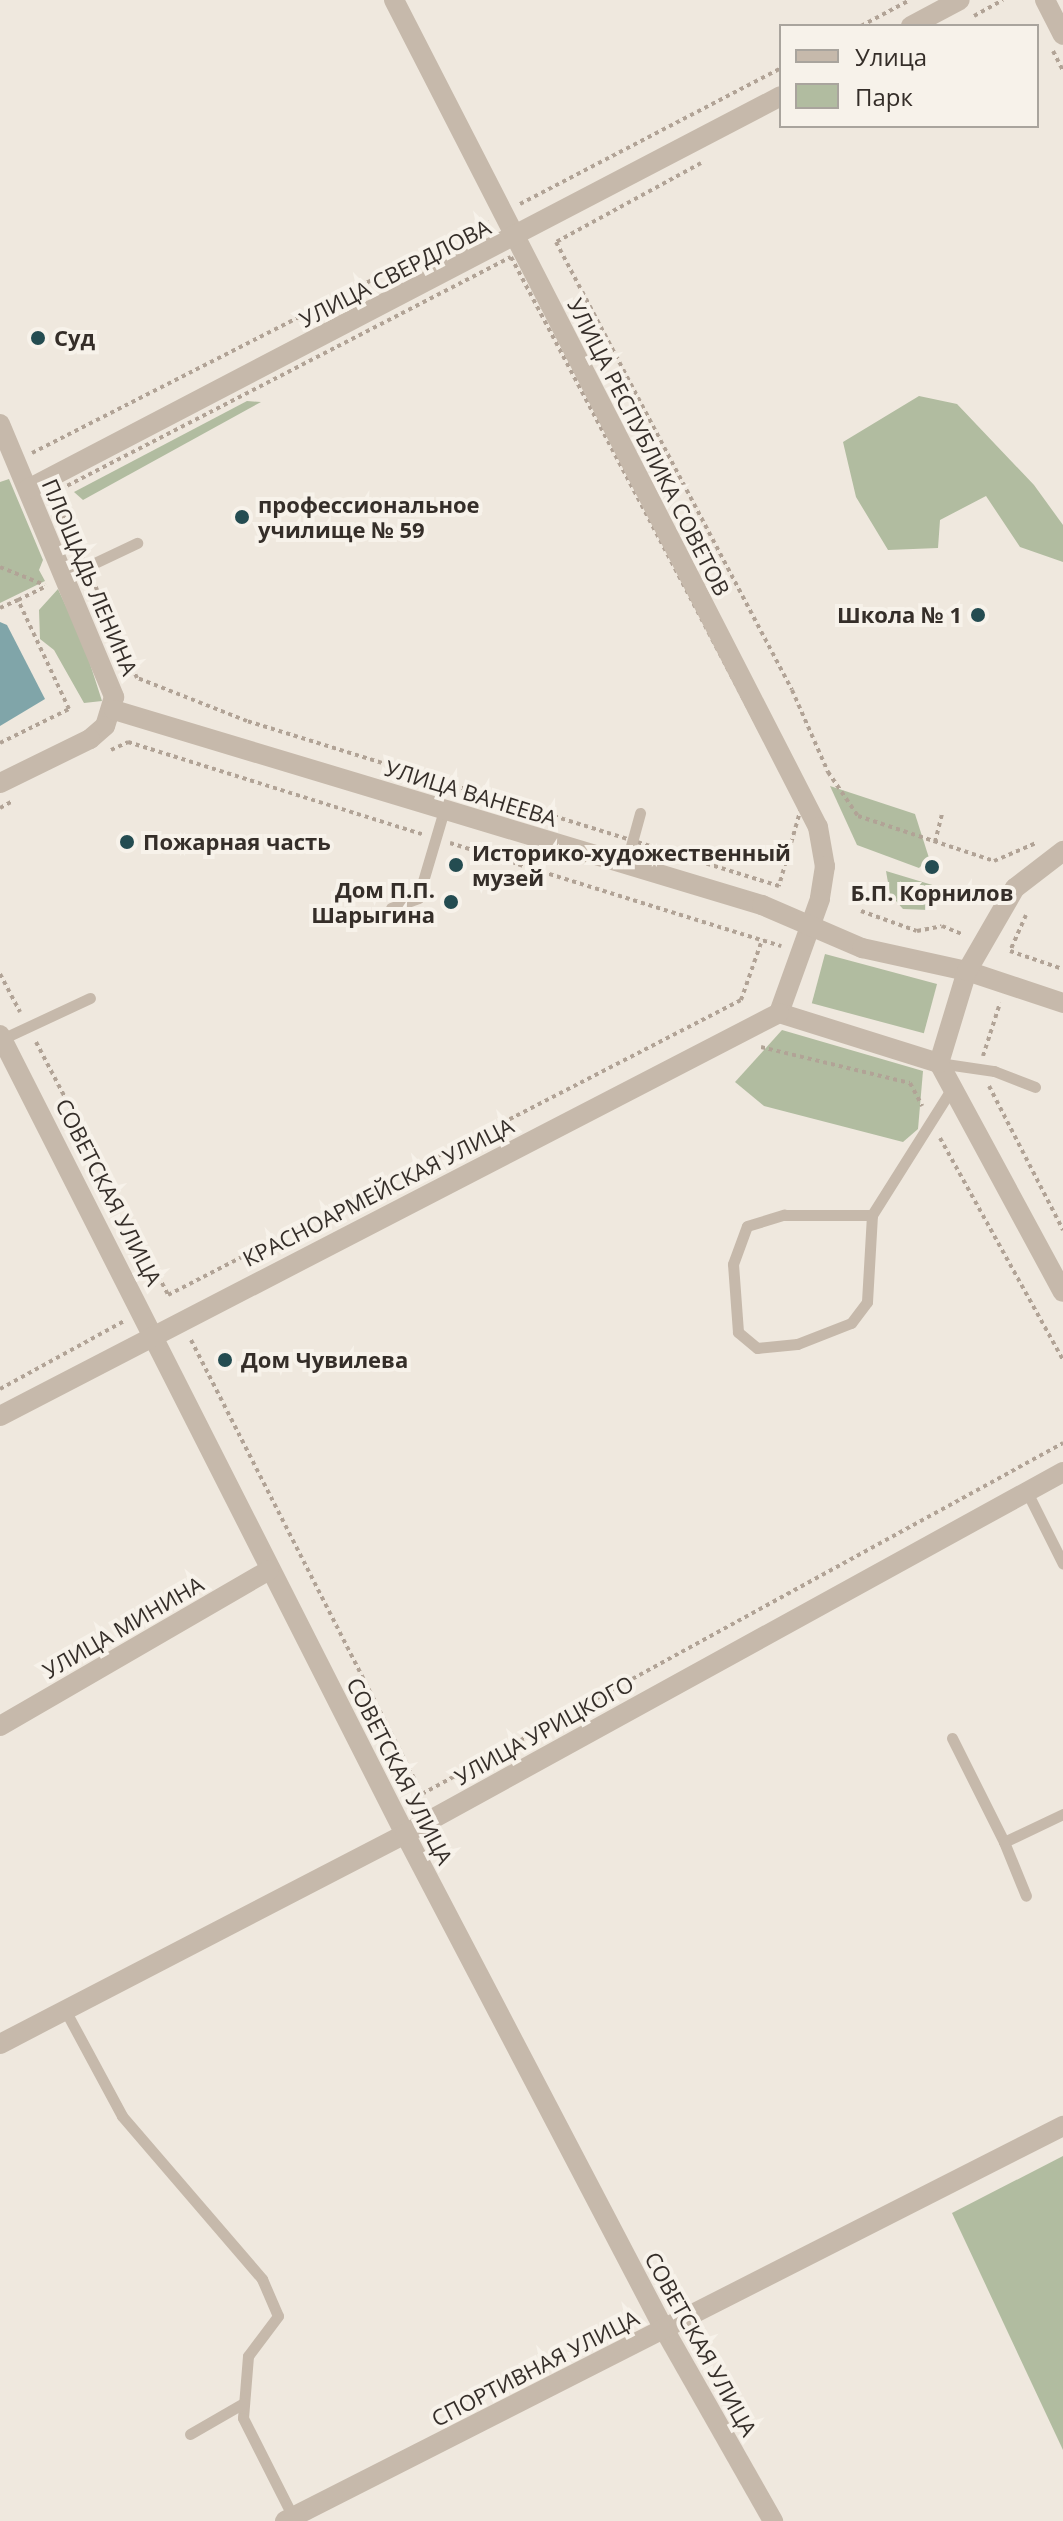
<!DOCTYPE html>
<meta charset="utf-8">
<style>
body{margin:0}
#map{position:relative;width:1063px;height:2521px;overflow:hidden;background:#efe8de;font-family:"Open Sans",sans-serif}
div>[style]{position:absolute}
.green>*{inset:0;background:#b1bca0;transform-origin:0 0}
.water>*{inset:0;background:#80a5a9}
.path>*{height:4px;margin-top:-2px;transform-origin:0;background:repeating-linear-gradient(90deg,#b1a396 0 4px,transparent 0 8px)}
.lane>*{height:11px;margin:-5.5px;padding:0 5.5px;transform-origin:5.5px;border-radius:5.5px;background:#c6b9ab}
.street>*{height:20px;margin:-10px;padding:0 10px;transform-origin:10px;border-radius:10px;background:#c6b9ab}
.dots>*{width:22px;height:22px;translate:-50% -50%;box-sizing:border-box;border:4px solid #f7f2ea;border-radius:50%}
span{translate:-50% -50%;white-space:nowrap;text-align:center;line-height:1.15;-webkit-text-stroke:8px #f7f2ea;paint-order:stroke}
.street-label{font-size:22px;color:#352e29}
.poi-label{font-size:22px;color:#352e29;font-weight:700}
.left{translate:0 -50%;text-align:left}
.right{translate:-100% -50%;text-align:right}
.legend{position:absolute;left:779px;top:24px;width:260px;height:104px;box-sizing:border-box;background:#f7f2ea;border:2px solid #a9a49d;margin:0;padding:10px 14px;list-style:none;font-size:24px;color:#352e29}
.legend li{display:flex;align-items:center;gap:16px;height:40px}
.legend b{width:40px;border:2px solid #a9a49d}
</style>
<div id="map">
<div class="green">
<i style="clip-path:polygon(919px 396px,957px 404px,1034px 485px,1063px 525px,1063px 562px,1020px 547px,986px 496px,940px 520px,938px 548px,888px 550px,856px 497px,843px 442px)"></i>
<i style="clip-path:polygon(247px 401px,261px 402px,83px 500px,74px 492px)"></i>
<i style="clip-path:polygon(9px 479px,43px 560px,39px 570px,45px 581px,0 603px,0 482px)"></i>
<i style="clip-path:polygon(58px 589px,84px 645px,102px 701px,84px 703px,54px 650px,40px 639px,39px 610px)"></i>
<i style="clip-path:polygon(830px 786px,915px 814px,929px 858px,919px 868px,857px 845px)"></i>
<i style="clip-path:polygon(886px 871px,949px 890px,928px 910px,903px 909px,890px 894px)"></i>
<i style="left:825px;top:954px;width:116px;height:51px;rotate:15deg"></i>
<i style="clip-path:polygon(782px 1030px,923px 1071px,918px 1129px,903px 1142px,764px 1106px,735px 1082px)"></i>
<i style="clip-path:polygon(1063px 2156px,1063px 2450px,952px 2213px)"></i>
</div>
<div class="water">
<i style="clip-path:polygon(0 622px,7px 625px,45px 699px,0 726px)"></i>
</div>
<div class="path">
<i style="left:974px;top:16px;width:33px;rotate:-29deg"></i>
<i style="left:861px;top:26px;width:55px;rotate:-28deg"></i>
<i style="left:1053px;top:51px;width:22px;rotate:63deg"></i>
<i style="left:701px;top:163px;width:165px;rotate:151.4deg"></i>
<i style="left:556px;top:242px;width:506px;rotate:62.22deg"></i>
<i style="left:792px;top:690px;width:90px;rotate:66.3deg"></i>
<i style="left:828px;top:772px;width:53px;rotate:55.7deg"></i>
<i style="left:858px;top:816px;width:143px;rotate:18.3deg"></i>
<i style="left:994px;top:861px;width:46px;rotate:-23.2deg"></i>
<i style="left:520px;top:204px;width:294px;rotate:-27.5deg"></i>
<i style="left:511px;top:257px;width:623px;rotate:62.24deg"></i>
<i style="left:801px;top:808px;width:81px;rotate:105.8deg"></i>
<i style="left:779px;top:886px;width:557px;rotate:-162.77deg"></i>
<i style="left:247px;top:721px;width:118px;rotate:-158.6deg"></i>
<i style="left:137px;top:678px;width:203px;rotate:-114.4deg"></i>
<i style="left:53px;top:493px;width:515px;rotate:-27.26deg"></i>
<i style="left:32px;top:453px;width:512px;rotate:-26.97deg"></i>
<i style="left:0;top:567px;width:48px;rotate:21.8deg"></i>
<i style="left:0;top:608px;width:20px;rotate:-24deg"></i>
<i style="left:0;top:743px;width:77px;rotate:-26.2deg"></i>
<i style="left:69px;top:709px;width:120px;rotate:-115.1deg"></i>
<i style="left:18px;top:600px;width:32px;rotate:-26deg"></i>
<i style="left:111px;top:750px;width:19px;rotate:-25deg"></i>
<i style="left:128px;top:742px;width:308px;rotate:17.4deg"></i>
<i style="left:0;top:808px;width:13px;rotate:-29deg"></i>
<i style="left:935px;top:842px;width:29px;rotate:-76deg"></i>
<i style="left:450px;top:843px;width:347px;rotate:17.3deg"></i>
<i style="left:861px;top:911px;width:59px;rotate:19.7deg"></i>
<i style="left:917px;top:931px;width:25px;rotate:-11deg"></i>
<i style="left:942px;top:926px;width:22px;rotate:22deg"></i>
<i style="left:1026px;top:915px;width:39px;rotate:114deg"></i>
<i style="left:1010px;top:951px;width:56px;rotate:18.8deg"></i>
<i style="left:0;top:974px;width:43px;rotate:62.2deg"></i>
<i style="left:36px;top:1042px;width:285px;rotate:62.4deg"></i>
<i style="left:168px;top:1295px;width:644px;rotate:-27.24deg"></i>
<i style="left:741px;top:1000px;width:64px;rotate:-70.7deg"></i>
<i style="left:761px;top:1047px;width:153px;rotate:13.6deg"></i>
<i style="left:910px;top:1083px;width:26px;rotate:62deg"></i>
<i style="left:983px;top:1056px;width:56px;rotate:-72.2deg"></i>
<i style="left:989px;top:1086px;width:162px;rotate:62.8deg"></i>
<i style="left:940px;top:1138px;width:254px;rotate:61deg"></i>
<i style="left:191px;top:1340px;width:509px;rotate:63.03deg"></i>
<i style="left:422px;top:1794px;width:731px;rotate:-28.7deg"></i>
<i style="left:0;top:1389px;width:141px;rotate:-28.7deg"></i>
</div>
<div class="lane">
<i style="left:65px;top:577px;width:80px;rotate:-25.3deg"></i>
<i style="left:626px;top:864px;width:53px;rotate:-74.6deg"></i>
<i style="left:391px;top:908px;width:29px;rotate:-20deg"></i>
<i style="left:418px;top:898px;width:92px;rotate:-73.5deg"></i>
<i style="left:2px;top:1039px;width:97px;rotate:-25deg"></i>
<i style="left:939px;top:1063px;width:56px;rotate:8.3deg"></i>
<i style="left:994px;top:1071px;width:44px;rotate:21.3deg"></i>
<i style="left:872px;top:1215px;width:87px;rotate:93.3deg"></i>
<i style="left:867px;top:1302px;width:26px;rotate:127deg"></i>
<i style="left:851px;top:1323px;width:58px;rotate:158.7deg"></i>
<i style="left:797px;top:1344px;width:40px;rotate:174.3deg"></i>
<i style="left:757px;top:1348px;width:25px;rotate:-140deg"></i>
<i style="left:738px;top:1332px;width:68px;rotate:-94.2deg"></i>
<i style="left:733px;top:1264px;width:40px;rotate:-69.8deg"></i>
<i style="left:747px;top:1226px;width:39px;rotate:-17deg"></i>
<i style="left:784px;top:1215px;width:88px"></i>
<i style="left:872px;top:1215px;width:150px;rotate:-57.8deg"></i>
<i style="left:1027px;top:1492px;width:80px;rotate:63.4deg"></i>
<i style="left:952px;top:1738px;width:116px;rotate:63.4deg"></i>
<i style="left:1004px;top:1842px;width:65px;rotate:-25.4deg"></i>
<i style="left:1004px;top:1842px;width:58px;rotate:67.8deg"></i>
<i style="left:65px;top:2010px;width:120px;rotate:61.7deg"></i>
<i style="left:122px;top:2116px;width:215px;rotate:49.3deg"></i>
<i style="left:262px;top:2279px;width:40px;rotate:66.6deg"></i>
<i style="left:278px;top:2316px;width:50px;rotate:126.9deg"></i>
<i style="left:248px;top:2356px;width:62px;rotate:94.6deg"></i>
<i style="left:243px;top:2418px;width:111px;rotate:63.2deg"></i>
<i style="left:190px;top:2434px;width:62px;rotate:-29.9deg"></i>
</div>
<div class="street">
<i style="left:394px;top:0;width:929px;rotate:62.86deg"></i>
<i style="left:818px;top:827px;width:40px;rotate:80deg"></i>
<i style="left:825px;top:866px;width:33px;rotate:99deg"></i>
<i style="left:820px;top:899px;width:121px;rotate:109.8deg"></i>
<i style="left:1045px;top:0;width:39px;rotate:63deg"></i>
<i style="left:911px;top:26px;width:55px;rotate:-28deg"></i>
<i style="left:0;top:424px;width:296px;rotate:67.3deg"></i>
<i style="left:114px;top:697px;width:30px;rotate:107deg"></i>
<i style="left:105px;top:726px;width:20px;rotate:139deg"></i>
<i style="left:90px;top:739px;width:100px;rotate:153.9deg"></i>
<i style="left:28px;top:489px;width:849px;rotate:-27.56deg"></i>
<i style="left:114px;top:710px;width:677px;rotate:16.75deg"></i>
<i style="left:762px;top:905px;width:109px;rotate:23.3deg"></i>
<i style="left:862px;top:948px;width:107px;rotate:12.4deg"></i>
<i style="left:967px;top:971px;width:101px;rotate:18.4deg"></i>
<i style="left:779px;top:1013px;width:168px;rotate:17.4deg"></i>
<i style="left:0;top:1035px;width:896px;rotate:63.12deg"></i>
<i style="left:405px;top:1834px;width:559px;rotate:62.38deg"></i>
<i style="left:664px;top:2329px;width:221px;rotate:60.4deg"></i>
<i style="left:939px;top:1063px;width:260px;rotate:61.6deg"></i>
<i style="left:939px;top:1063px;width:96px;rotate:-73.1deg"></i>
<i style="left:967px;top:971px;width:96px;rotate:-60deg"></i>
<i style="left:1015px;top:888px;width:61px;rotate:-37.6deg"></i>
<i style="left:0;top:1416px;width:877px;rotate:-27.35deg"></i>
<i style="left:0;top:1726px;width:311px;rotate:-30.1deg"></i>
<i style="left:0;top:2044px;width:456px;rotate:-27.4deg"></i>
<i style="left:405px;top:1834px;width:751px;rotate:-28.82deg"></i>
<i style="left:285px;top:2521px;width:873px;rotate:-26.92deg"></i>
</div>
<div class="dots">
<i style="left:38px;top:338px;background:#244c51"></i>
<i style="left:242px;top:517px;background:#244c51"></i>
<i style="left:978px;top:615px;background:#244c51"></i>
<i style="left:127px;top:842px;background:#244c51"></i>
<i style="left:456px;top:865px;background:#244c51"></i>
<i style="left:932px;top:867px;background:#244c51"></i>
<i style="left:451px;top:902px;background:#244c51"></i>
<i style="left:225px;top:1360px;background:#244c51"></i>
</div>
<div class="street-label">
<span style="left:395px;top:273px;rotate:-27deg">УЛИЦА СВЕРДЛОВА</span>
<span style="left:649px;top:447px;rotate:63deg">УЛИЦА РЕСПУБЛИКА СОВЕТОВ</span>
<span style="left:90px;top:577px;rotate:67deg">ПЛОЩАДЬ ЛЕНИНА</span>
<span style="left:471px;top:793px;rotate:17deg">УЛИЦА ВАНЕЕВА</span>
<span style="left:109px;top:1192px;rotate:63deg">СОВЕТСКАЯ УЛИЦА</span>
<span style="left:378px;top:1192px;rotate:-27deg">КРАСНОАРМЕЙСКАЯ УЛИЦА</span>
<span style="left:123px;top:1627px;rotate:-30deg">УЛИЦА МИНИНА</span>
<span style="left:544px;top:1730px;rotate:-29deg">УЛИЦА УРИЦКОГО</span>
<span style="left:400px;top:1771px;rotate:63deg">СОВЕТСКАЯ УЛИЦА</span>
<span style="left:701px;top:2344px;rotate:61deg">СОВЕТСКАЯ УЛИЦА</span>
<span style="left:535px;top:2368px;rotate:-27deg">СПОРТИВНАЯ УЛИЦА</span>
</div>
<div class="poi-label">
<span class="left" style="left:54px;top:338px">Суд</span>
<span class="left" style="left:258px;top:517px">профессиональное<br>училище № 59</span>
<span class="right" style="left:962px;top:615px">Школа № 1</span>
<span class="left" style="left:143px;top:842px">Пожарная часть</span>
<span class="left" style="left:472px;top:865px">Историко-художественный<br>музей</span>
<span class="right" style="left:435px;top:902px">Дом П.П.<br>Шарыгина</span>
<span style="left:932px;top:893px">Б.П. Корнилов</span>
<span class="left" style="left:241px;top:1360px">Дом Чувилева</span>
</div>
<ul class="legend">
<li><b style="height:10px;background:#c6b9ab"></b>Улица</li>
<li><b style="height:22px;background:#b1bca0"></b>Парк</li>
</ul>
</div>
